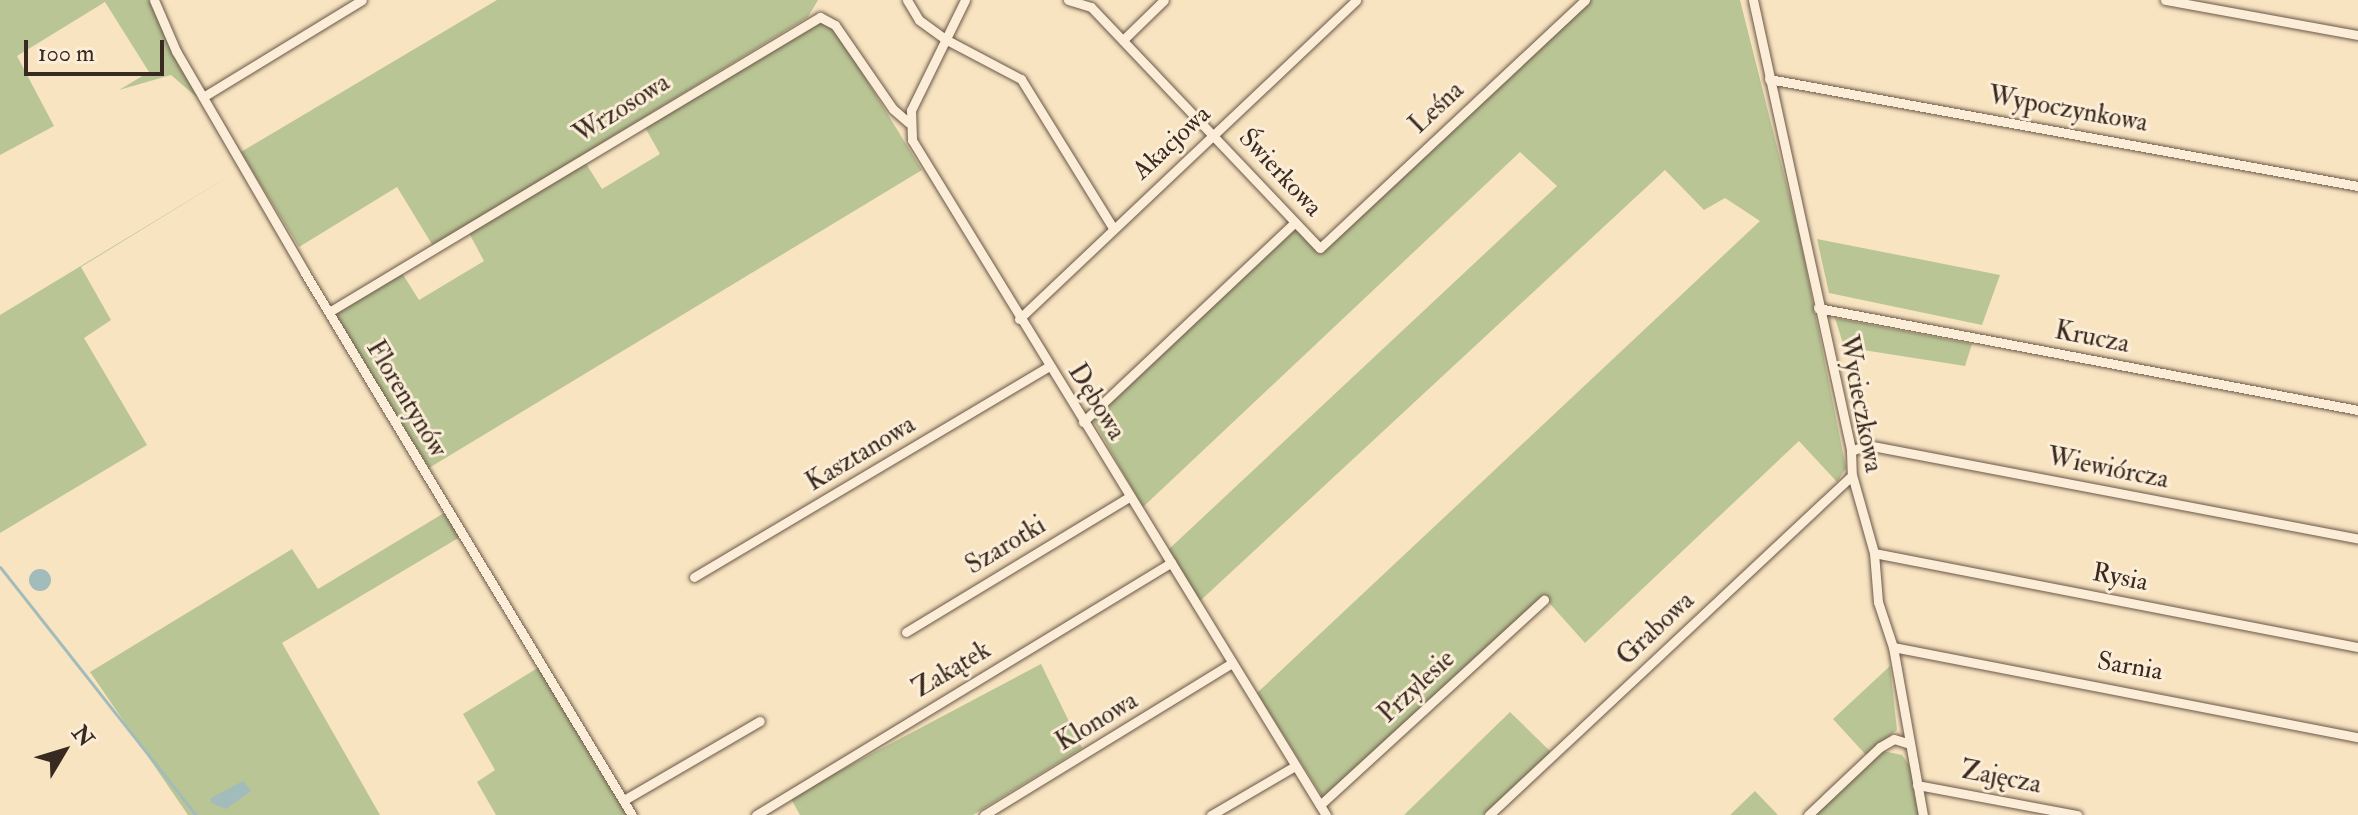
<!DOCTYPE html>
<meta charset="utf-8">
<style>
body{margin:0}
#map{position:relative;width:2358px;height:815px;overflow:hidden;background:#f9e4c1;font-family:"IM FELL Double Pica",serif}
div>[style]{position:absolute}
.green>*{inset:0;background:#bac595}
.water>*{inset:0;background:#a1bcbb}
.round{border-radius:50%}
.stream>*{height:3px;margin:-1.5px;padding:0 1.5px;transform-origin:1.5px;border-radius:1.5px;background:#a1bcbb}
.roads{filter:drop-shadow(0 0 2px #695849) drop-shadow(0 0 2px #695849)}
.minor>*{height:9px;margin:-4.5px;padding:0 4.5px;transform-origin:4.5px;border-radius:4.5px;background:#fbedd7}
span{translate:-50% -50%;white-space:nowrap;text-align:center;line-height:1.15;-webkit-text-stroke:6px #fbedd7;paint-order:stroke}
.street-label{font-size:26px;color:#392a21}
.north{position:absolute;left:24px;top:711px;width:80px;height:80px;-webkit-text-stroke:6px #fbedd7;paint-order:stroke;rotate:52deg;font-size:22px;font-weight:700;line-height:32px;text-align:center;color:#392a21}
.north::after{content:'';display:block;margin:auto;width:28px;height:36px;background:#392a21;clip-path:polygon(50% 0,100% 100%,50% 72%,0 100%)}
.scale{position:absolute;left:24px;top:40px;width:140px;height:36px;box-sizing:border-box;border:4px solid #392a21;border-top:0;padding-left:10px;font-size:24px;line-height:28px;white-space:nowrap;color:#392a21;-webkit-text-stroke:6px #fbedd7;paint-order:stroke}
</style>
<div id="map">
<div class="green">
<i style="clip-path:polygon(0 0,151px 0,172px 53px,200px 100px,171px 75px,119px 90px,149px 72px,105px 2px,17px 56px,54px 126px,0 155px)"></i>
<i style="clip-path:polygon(497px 0,818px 0,808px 17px,433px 246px,397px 187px,299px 247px,241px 152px)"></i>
<i style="clip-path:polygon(1591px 0,1740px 0,1800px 238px,1846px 468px,1837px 482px,1799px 441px,1585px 643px,1543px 596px,1324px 799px,1257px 693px,1760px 221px,1725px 198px,1704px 210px,1665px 170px,1200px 601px,1168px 550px,1557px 186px,1520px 152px,1143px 507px,1093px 420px,1296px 226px,1321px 250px)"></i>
<i style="clip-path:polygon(816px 23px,834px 27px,922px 170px,429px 468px,336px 318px,337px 311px,402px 273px,419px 300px,484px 261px,469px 233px,585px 162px,602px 189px,660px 154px,642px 122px)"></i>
<i style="clip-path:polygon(239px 170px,81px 267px,111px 320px,84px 338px,147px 445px,0 533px,0 315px)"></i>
<i style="clip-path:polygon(1817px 239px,2000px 275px,1982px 325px,1829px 293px)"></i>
<i style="clip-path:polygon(1835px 318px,1972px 344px,1965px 366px,1844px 347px)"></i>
<i style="clip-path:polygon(444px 513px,460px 537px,282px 643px,380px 815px,188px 815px,90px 672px,292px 549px,318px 589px)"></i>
<i style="clip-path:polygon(1041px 664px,1082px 748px,973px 815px,800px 815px,790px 797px)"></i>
<i style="clip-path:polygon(1890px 666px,1897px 730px,1866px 755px,1833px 719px)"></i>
<i style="clip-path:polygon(539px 667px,627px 815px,496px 815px,477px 782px,495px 770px,463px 714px)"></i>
<i style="clip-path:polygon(1510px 712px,1551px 752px,1483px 815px,1404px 815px)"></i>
<i style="clip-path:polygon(1883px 751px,1902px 755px,1911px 768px,1920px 815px,1811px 815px)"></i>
<i style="clip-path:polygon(1755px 791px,1778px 815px,1730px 815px)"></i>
</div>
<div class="water">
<i class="round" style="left:29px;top:569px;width:22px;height:22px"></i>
<i style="clip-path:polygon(243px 781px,251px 791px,226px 809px,211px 803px,211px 798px)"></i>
</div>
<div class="stream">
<i style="left:0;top:567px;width:316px;rotate:51.7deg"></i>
</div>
<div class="roads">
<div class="minor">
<i style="left:154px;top:0;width:56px;rotate:66.7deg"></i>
<i style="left:176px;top:51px;width:257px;rotate:59.8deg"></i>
<i style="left:305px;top:273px;width:633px;rotate:58.9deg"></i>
<i style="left:907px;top:0;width:23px;rotate:59deg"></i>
<i style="left:919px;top:20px;width:32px;rotate:36deg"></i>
<i style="left:945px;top:39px;width:86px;rotate:27.8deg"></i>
<i style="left:1021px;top:79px;width:175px;rotate:58.3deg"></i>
<i style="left:965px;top:0;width:123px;rotate:116.1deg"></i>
<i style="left:911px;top:110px;width:30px;rotate:88deg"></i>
<i style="left:912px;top:140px;width:792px;rotate:58.48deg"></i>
<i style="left:1068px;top:0;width:24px;rotate:17deg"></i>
<i style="left:1091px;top:7px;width:332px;rotate:46.5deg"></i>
<i style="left:1320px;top:248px;width:363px;rotate:-43.1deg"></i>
<i style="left:1753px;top:0;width:462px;rotate:77.7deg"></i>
<i style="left:1851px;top:451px;width:24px;rotate:88deg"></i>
<i style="left:1852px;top:475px;width:81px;rotate:74.2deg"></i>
<i style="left:1874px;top:553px;width:49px;rotate:85.3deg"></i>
<i style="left:1878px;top:602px;width:47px;rotate:71.6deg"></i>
<i style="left:1893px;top:647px;width:171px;rotate:79.9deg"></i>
<i style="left:2165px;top:0;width:196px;rotate:10.3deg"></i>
<i style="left:1123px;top:40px;width:57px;rotate:-44.3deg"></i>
<i style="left:1769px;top:79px;width:599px;rotate:10.3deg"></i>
<i style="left:203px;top:97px;width:186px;rotate:-31.4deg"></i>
<i style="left:1818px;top:308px;width:550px;rotate:10.7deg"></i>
<i style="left:329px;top:312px;width:573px;rotate:-31deg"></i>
<i style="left:820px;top:17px;width:17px;rotate:28deg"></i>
<i style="left:835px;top:25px;width:102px;rotate:55.4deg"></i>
<i style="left:893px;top:109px;width:21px;rotate:41deg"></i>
<i style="left:1019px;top:319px;width:464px;rotate:-43.4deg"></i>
<i style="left:1083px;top:422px;width:291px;rotate:-43.3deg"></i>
<i style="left:1851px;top:451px;width:17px;rotate:-21deg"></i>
<i style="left:1867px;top:445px;width:500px;rotate:10.8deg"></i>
<i style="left:1874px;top:553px;width:493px;rotate:11deg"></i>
<i style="left:694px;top:577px;width:413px;rotate:-30.7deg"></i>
<i style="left:906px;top:632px;width:261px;rotate:-31.2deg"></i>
<i style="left:1893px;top:647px;width:474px;rotate:11deg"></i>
<i style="left:1917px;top:785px;width:163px;rotate:10.6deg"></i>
<i style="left:624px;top:800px;width:157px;rotate:-30.2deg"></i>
<i style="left:1320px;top:805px;width:304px;rotate:-42.5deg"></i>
<i style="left:756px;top:815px;width:486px;rotate:-31.3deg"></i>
<i style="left:984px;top:815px;width:291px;rotate:-31.5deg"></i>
<i style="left:1211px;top:815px;width:97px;rotate:-30.3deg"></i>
<i style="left:1489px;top:815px;width:497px;rotate:-43.1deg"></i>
<i style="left:1808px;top:815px;width:99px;rotate:-43.4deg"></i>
<i style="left:1880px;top:747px;width:16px;rotate:-30deg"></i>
<i style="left:1894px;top:739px;width:14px;rotate:17deg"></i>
</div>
</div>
<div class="street-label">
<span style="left:1437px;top:108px;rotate:-43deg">Leśna</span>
<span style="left:622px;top:109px;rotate:-32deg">Wrzosowa</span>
<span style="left:2068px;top:110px;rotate:10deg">Wypoczynkowa</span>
<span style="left:1172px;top:143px;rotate:-43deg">Akacjowa</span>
<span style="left:1280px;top:173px;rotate:47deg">Świerkowa</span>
<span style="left:2092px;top:338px;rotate:11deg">Krucza</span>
<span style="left:406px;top:399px;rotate:59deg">Florentynów</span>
<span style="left:1096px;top:402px;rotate:58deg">Dębowa</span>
<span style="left:1860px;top:404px;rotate:79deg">Wycieczkowa</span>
<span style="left:861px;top:454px;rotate:-31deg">Kasztanowa</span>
<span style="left:2108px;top:469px;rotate:11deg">Wiewiórcza</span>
<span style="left:1006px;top:546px;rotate:-31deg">Szarotki</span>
<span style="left:2120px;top:578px;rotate:11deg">Rysia</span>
<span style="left:1656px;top:629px;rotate:-43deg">Grabowa</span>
<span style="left:2130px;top:667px;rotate:10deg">Sarnia</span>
<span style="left:952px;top:670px;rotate:-31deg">Zakątek</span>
<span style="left:1417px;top:687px;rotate:-43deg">Przylesie</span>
<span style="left:1097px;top:722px;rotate:-31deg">Klonowa</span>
<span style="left:2001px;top:778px;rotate:11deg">Zajęcza</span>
</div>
<div class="north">N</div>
<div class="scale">100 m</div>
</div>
